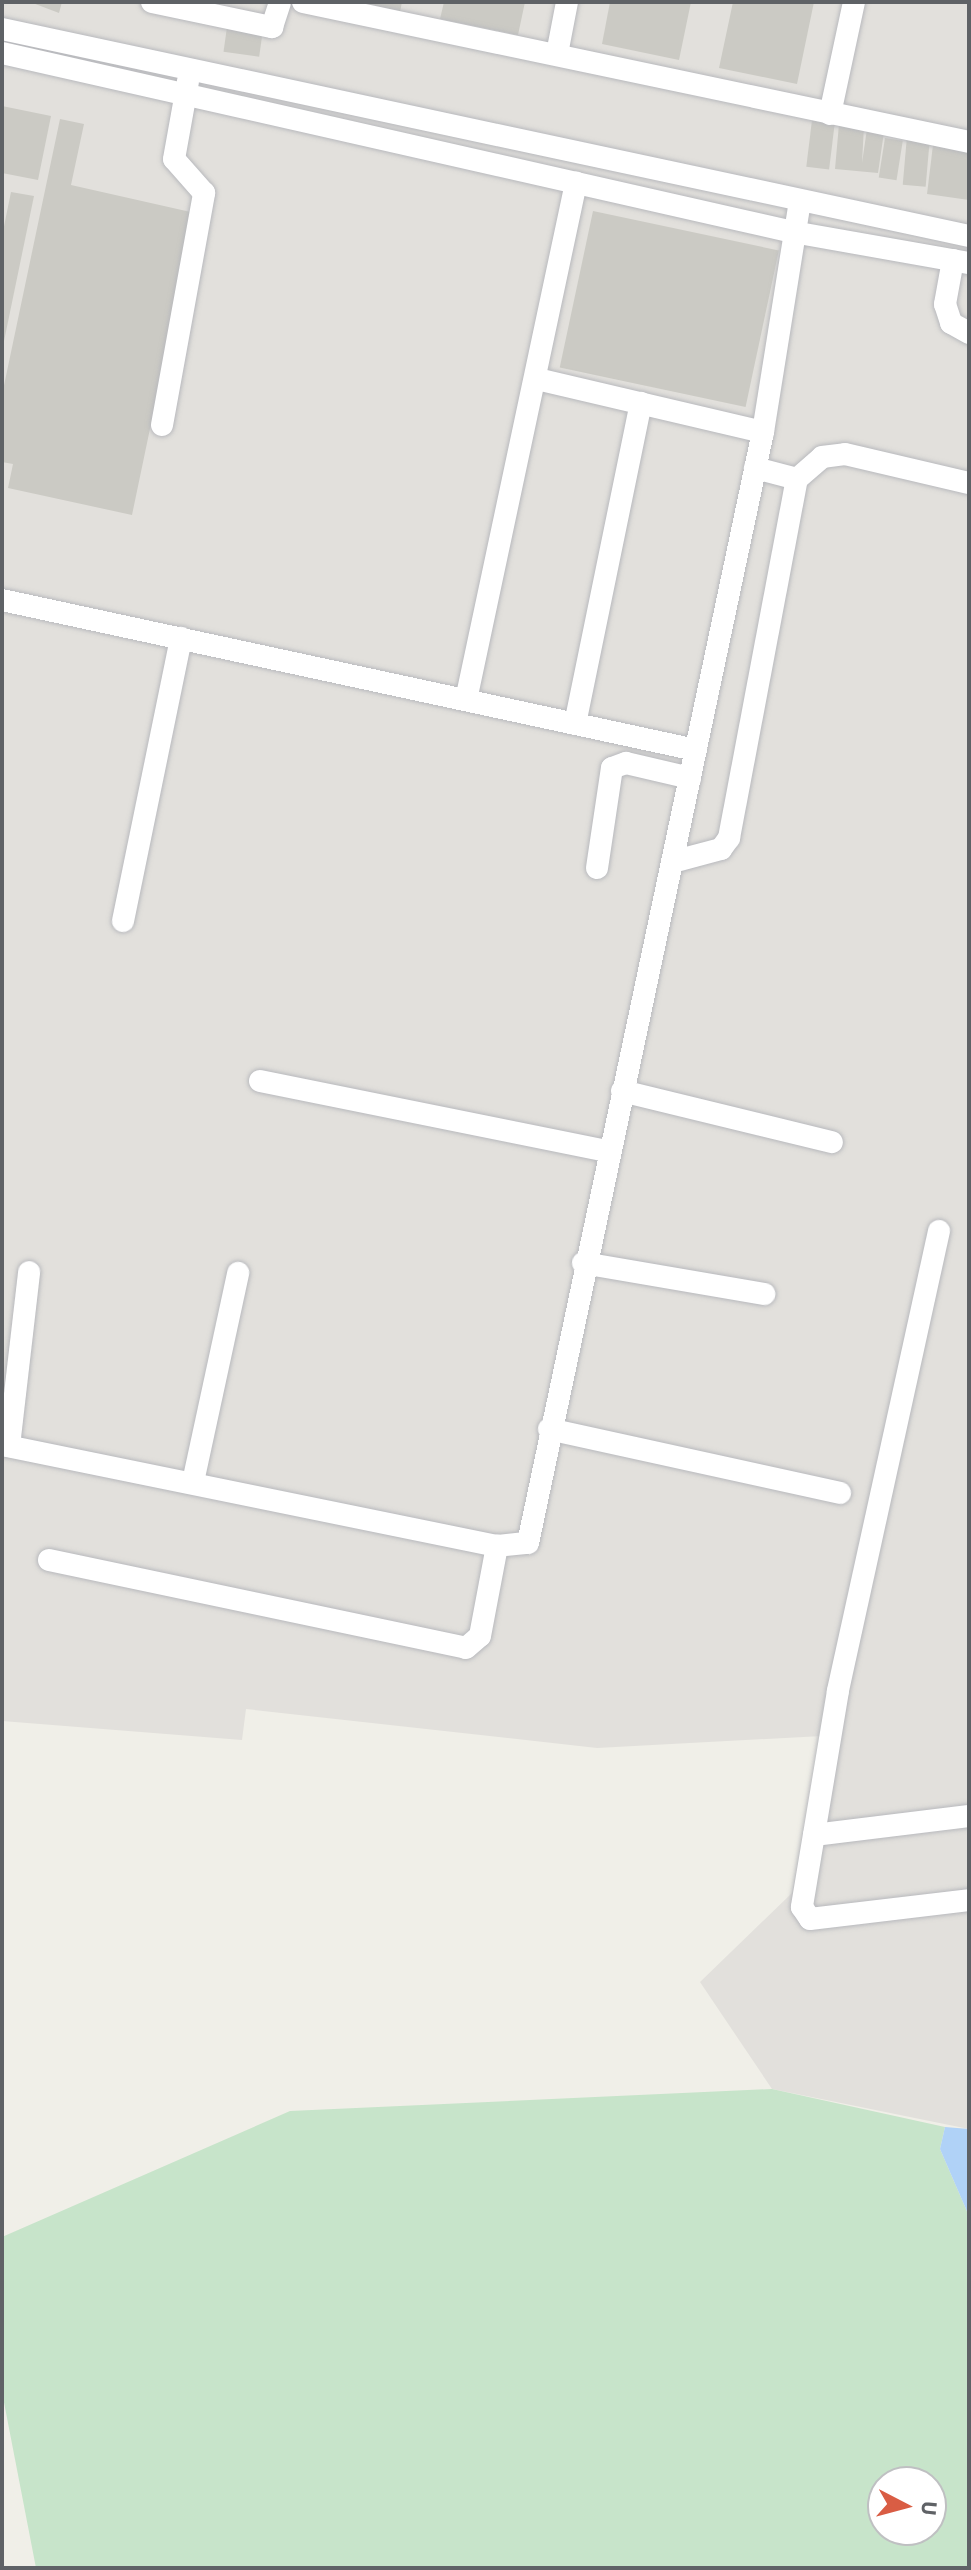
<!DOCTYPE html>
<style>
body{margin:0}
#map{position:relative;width:971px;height:2570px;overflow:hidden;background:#f0efe8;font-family:"Source Sans 3",sans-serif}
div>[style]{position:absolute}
.industrial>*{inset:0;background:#e2e0dc}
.green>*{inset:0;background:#c7e4ca}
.water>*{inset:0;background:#b0d2f7}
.building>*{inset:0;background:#cbcac4;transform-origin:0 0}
.roads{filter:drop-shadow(0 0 2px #b8b9bd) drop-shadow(0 0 2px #b8b9bd)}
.minor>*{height:22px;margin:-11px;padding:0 11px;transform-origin:11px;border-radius:11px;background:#fff}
span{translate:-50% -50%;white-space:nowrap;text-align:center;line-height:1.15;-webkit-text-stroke:8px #fff;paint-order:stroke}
.frame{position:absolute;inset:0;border:4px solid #5f6266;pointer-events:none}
.north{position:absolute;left:867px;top:2466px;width:80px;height:80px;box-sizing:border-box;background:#fff;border:2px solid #bfc0c2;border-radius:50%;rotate:96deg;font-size:22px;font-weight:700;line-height:32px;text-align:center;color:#5f6266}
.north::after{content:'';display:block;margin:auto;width:28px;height:36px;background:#d95d44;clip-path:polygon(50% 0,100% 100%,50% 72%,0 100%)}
</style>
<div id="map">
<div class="industrial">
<i style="clip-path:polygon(2px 2px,969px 2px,969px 2129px,772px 2089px,700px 1982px,792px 1893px,822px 1736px,597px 1748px,246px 1709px,242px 1740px,2px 1721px)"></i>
</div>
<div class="green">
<i style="clip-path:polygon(evenodd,772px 2089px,945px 2127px,940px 2149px,969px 2216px,969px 2568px,36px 2568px,2px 2392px,2px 2237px,290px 2111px,772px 2089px,883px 2482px,931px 2482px,931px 2530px,883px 2530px,883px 2482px)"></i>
</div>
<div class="water">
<i style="clip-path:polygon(945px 2127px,969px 2129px,969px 2216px,940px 2149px)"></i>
</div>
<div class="building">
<i style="clip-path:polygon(30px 2px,62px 2px,59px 13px)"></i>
<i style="clip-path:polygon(361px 2px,402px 2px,400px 12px)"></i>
<i style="clip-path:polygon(444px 2px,525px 2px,518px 35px,440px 19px)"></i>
<i style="clip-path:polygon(610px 2px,691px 2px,679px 60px,602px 44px)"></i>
<i style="clip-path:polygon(733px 2px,814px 2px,797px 84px,719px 68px)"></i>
<i style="left:227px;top:27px;width:36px;height:25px;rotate:8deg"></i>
<i style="clip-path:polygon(2px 106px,51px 116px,38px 180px,2px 173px)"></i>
<i style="clip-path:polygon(60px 119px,84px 124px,71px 185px,195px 213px,132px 515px,8px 488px,13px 464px,2px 462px,2px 395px)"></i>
<i style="left:812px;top:120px;width:23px;height:47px;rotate:7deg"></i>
<i style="clip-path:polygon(839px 124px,864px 126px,862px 163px,867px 129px,884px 132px,878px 173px,835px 169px)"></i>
<i style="left:907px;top:136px;width:23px;height:49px;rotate:5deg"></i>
<i style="left:885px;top:138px;width:18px;height:40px;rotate:9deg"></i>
<i style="clip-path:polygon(933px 145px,969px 150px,969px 200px,927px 194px)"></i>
<i style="clip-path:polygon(11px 192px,34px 196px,3px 346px,2px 236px)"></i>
<i style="left:593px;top:211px;width:190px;height:160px;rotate:12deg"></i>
</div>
<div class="roads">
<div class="minor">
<i style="left:152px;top:2px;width:123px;rotate:11.8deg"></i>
<i style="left:272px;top:27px;width:26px;rotate:-72deg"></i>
<i style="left:303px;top:2px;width:681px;rotate:11.87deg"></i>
<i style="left:2px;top:29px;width:989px;rotate:12.08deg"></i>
<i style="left:2px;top:53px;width:811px;rotate:12.75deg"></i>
<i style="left:793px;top:232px;width:179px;rotate:10deg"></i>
<i style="left:557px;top:54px;width:53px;rotate:-79.1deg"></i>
<i style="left:830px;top:114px;width:115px;rotate:-77.9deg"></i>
<i style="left:953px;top:260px;width:45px;rotate:100.3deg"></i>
<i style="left:945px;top:304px;width:20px;rotate:72deg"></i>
<i style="left:951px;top:323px;width:21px;rotate:29deg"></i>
<i style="left:537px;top:379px;width:232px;rotate:13.2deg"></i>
<i style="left:162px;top:425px;width:236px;rotate:-79.7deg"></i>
<i style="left:204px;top:193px;width:45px;rotate:-131.4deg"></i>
<i style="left:174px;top:159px;width:79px;rotate:-79.8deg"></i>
<i style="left:755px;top:468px;width:43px;rotate:14.7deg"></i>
<i style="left:2px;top:600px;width:710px;rotate:12.2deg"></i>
<i style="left:466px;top:700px;width:529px;rotate:-77.99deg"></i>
<i style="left:575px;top:724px;width:328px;rotate:-78.4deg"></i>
<i style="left:672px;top:862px;width:51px;rotate:-14.9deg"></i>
<i style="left:721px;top:849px;width:14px;rotate:-54deg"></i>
<i style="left:729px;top:838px;width:365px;rotate:-79.3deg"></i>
<i style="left:797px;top:479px;width:33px;rotate:-41deg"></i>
<i style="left:822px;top:457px;width:23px;rotate:-7deg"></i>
<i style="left:845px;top:454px;width:127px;rotate:13.2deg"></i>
<i style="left:597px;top:868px;width:101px;rotate:-81.5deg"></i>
<i style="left:612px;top:768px;width:15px;rotate:-20deg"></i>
<i style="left:626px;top:763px;width:66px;rotate:13.2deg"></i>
<i style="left:123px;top:921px;width:289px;rotate:-78.4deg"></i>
<i style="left:260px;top:1081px;width:355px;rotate:11.4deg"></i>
<i style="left:622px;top:1091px;width:216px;rotate:13.7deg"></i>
<i style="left:939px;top:1231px;width:471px;rotate:102.4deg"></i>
<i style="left:838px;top:1691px;width:219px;rotate:99.5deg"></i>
<i style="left:802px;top:1907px;width:14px;rotate:56deg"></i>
<i style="left:810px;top:1919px;width:160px;rotate:-6.8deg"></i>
<i style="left:583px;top:1263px;width:184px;rotate:9.7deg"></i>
<i style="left:549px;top:1429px;width:298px;rotate:12.4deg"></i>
<i style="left:2px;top:1445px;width:505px;rotate:11.53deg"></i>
<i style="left:497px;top:1546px;width:31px;rotate:-6deg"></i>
<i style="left:528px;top:1543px;width:1136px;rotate:-78.06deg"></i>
<i style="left:763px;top:432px;width:234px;rotate:-80.9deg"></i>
<i style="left:9px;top:1446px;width:175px;rotate:-83.4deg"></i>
<i style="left:193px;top:1482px;width:214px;rotate:-77.8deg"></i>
<i style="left:49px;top:1560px;width:426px;rotate:11.9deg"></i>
<i style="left:466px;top:1648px;width:18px;rotate:-41deg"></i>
<i style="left:480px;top:1636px;width:92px;rotate:-79.3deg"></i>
<i style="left:814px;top:1835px;width:156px;rotate:-7deg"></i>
</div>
</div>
<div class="frame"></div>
<div class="north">U</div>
</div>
